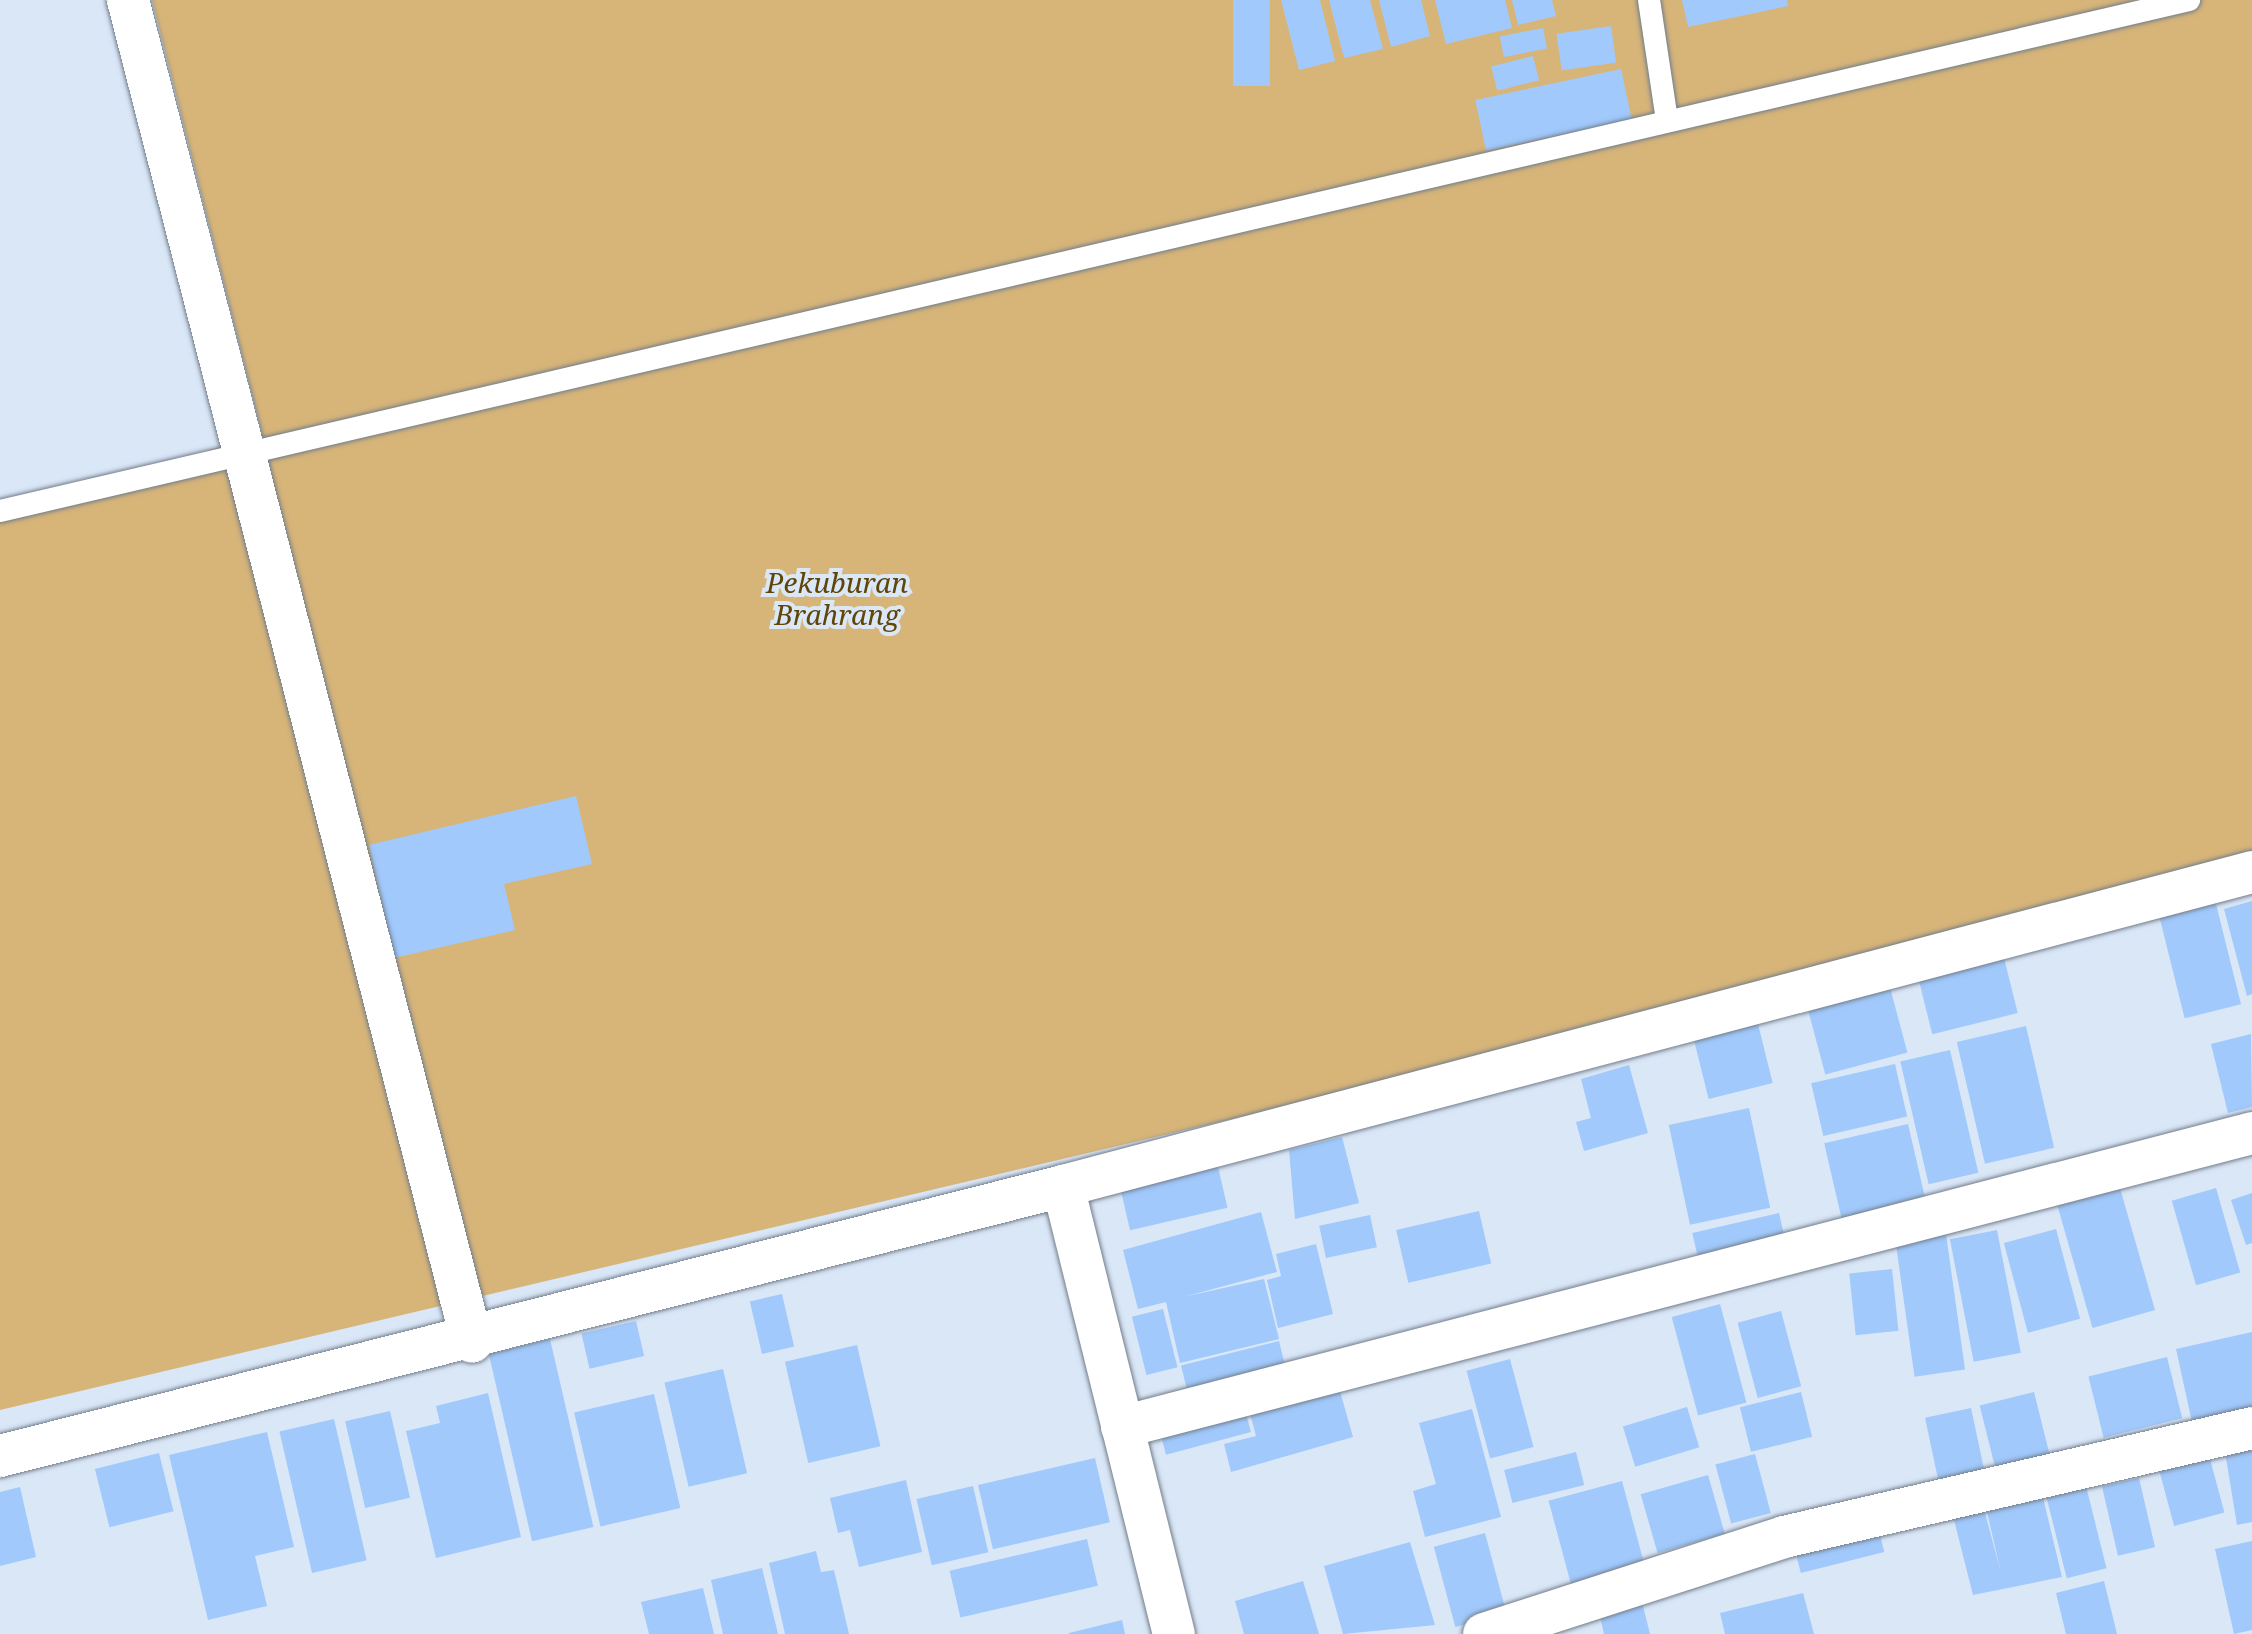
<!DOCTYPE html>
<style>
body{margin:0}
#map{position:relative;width:2252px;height:1634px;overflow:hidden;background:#dae7f7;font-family:"Noto Serif",serif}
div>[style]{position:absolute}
.green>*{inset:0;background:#d7b579}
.building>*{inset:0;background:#a1c9fb;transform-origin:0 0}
.roads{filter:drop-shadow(0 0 2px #727d8b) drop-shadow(0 0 2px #727d8b)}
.service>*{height:22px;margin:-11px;padding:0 11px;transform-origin:11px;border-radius:11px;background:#fff}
.minor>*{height:42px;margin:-21px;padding:0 21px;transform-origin:21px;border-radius:21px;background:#fff}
span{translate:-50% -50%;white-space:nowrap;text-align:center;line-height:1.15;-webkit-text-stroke:8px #dae7f7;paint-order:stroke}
.park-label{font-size:28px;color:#604507;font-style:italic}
</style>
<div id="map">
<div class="green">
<i style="clip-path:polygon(152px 0,2252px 0,2252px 878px,0 1410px,0 515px,262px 434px)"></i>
</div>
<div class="building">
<i style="left:1233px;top:0;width:37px;height:86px"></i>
<i style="clip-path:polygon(1281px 0,1320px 0,1335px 61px,1299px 70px)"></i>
<i style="clip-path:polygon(1329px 0,1370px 0,1383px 49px,1344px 58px)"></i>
<i style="clip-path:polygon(1379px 0,1421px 0,1430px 36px,1391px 47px)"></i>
<i style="clip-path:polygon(1435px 0,1505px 0,1512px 28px,1446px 44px)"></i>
<i style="clip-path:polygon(1512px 0,1552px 0,1556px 16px,1518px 25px)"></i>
<i style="clip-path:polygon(1682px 0,1787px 0,1788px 6px,1688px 27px)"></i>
<i style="left:1611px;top:26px;width:37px;height:55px;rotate:82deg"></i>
<i style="left:1543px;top:28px;width:21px;height:44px;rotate:79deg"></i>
<i style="left:1533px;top:56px;width:25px;height:43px;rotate:76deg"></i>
<i style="left:1621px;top:69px;width:52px;height:149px;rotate:78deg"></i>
<i style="clip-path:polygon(576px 796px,592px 864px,504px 884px,515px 930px,394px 958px,369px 845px)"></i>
<i style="left:2211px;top:884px;width:124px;height:58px;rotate:76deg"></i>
<i style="clip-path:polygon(2252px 901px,2252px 994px,2247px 996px,2224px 909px)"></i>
<i style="left:2002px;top:950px;width:65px;height:88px;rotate:76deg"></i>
<i style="left:1888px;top:980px;width:75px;height:85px;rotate:75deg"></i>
<i style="left:1756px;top:1016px;width:69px;height:66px;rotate:76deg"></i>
<i style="left:2026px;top:1026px;width:125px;height:71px;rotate:77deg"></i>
<i style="clip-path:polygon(2251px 1034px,2252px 1107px,2228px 1113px,2211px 1044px)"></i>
<i style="left:1950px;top:1050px;width:126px;height:51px;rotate:77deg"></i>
<i style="left:1895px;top:1064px;width:54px;height:86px;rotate:77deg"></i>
<i style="clip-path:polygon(1629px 1065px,1648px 1133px,1584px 1151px,1576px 1122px,1591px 1118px,1581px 1079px)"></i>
<i style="left:1749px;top:1108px;width:102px;height:82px;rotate:78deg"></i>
<i style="left:1908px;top:1124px;width:81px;height:86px;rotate:77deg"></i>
<i style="clip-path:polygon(1342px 1137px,1359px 1203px,1295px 1219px,1289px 1150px)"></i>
<i style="left:1216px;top:1158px;width:51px;height:100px;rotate:77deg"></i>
<i style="left:2120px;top:1188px;width:127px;height:65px;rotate:74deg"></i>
<i style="left:2216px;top:1188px;width:88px;height:46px;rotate:74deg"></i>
<i style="clip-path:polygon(2252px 1193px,2252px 1243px,2246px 1245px,2231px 1200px)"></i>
<i style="left:1479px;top:1211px;width:54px;height:85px;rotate:77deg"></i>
<i style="clip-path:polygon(1261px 1212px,1277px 1272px,1183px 1297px,1264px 1279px,1279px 1339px,1180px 1363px,1166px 1302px,1138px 1309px,1123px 1250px)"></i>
<i style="left:1779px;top:1213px;width:40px;height:89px;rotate:77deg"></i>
<i style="left:1370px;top:1215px;width:33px;height:52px;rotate:78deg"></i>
<i style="left:1945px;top:1227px;width:144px;height:51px;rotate:82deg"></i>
<i style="left:2056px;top:1229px;width:93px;height:54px;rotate:75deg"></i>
<i style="left:1997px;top:1230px;width:125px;height:48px;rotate:79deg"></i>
<i style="clip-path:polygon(1316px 1244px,1333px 1314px,1278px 1328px,1267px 1280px,1281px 1276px,1276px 1254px)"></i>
<i style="left:1892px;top:1269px;width:62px;height:43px;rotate:84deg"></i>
<i style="left:782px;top:1294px;width:54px;height:33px;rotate:77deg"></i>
<i style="left:1720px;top:1304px;width:102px;height:50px;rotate:75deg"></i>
<i style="left:1163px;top:1309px;width:60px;height:32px;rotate:76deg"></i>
<i style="left:1781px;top:1311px;width:78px;height:45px;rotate:75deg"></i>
<i style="left:636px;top:1321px;width:36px;height:56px;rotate:77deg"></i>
<i style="clip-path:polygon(2252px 1332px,2252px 1409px,2192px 1422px,2176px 1349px)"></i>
<i style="left:550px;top:1339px;width:193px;height:63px;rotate:77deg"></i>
<i style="left:1279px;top:1341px;width:38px;height:101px;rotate:76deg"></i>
<i style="left:857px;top:1345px;width:104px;height:74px;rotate:77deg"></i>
<i style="left:2167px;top:1357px;width:63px;height:81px;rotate:76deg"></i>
<i style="left:1510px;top:1359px;width:91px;height:45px;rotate:75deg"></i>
<i style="left:723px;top:1369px;width:107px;height:60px;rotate:77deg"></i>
<i style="clip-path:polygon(1336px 1377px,1353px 1437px,1231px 1472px,1224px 1444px,1256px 1436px,1247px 1402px)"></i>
<i style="left:1801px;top:1392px;width:46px;height:63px;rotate:76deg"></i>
<i style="left:2034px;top:1392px;width:78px;height:56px;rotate:76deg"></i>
<i style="clip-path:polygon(488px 1393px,521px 1537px,436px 1558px,406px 1431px,440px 1423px,436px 1406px)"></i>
<i style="left:654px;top:1394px;width:117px;height:82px;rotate:77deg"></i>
<i style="left:1243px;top:1402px;width:31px;height:88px;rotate:75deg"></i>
<i style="left:1687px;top:1407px;width:42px;height:67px;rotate:73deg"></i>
<i style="left:1971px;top:1408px;width:63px;height:47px;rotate:78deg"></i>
<i style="clip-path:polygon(1472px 1409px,1501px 1517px,1425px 1537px,1413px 1491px,1436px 1484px,1419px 1423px)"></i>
<i style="left:390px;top:1411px;width:89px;height:46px;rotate:77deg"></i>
<i style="left:334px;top:1419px;width:145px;height:56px;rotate:77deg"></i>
<i style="clip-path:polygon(267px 1432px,294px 1547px,255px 1556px,267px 1606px,208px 1620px,169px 1455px)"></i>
<i style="clip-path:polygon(2252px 1441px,2252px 1522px,2237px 1525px,2224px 1446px)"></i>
<i style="left:2206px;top:1444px;width:71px;height:52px;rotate:75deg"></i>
<i style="left:1576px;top:1452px;width:34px;height:74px;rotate:76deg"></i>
<i style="left:159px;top:1453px;width:60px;height:66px;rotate:76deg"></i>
<i style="left:1755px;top:1454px;width:61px;height:41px;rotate:75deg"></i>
<i style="left:1095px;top:1458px;width:66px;height:120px;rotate:77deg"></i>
<i style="left:1708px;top:1475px;width:61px;height:70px;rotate:74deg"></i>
<i style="left:2139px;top:1478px;width:71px;height:38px;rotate:77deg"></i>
<i style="clip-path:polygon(906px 1480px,922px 1552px,859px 1567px,850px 1530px,838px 1533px,830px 1498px)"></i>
<i style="left:1622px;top:1481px;width:91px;height:76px;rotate:75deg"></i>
<i style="left:2085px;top:1482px;width:89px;height:41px;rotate:76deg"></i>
<i style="clip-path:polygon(2040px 1485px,2062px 1577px,1973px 1595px,1952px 1512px,1983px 1505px,2001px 1573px,1984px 1499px)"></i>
<i style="left:973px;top:1486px;width:68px;height:58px;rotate:77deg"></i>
<i style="clip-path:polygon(20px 1487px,36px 1557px,0 1566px,0 1492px)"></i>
<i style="left:1877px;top:1523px;width:30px;height:86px;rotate:76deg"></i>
<i style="left:1485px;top:1533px;width:83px;height:53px;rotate:75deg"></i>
<i style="left:1087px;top:1539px;width:48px;height:141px;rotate:77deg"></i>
<i style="clip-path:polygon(2252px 1541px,2252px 1630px,2234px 1634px,2215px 1549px)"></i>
<i style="clip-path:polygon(1410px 1542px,1435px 1625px,1343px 1634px,1324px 1566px)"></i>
<i style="clip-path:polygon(816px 1551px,821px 1572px,834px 1570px,849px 1634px,785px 1634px,769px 1563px)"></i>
<i style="clip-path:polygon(762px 1568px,778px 1634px,723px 1634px,711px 1580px)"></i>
<i style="clip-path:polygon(1303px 1581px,1319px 1634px,1244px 1634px,1235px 1601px)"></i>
<i style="clip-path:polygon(2104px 1581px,2117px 1634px,2066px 1634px,2056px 1593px)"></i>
<i style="clip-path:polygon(703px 1588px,714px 1634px,649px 1634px,641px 1602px)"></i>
<i style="clip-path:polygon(1803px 1593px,1814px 1634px,1725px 1634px,1720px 1613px)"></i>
<i style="clip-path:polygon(1642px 1602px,1650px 1634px,1604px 1634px,1599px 1612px)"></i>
<i style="clip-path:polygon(1122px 1620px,1125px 1634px,1069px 1634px,1069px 1633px)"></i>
</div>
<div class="roads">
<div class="service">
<i style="left:1649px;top:0;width:121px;rotate:81.5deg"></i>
<i style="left:0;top:511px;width:2248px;rotate:-13.14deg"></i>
</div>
<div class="minor">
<i style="left:128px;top:0;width:1385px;rotate:75.62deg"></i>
<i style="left:1063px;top:1186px;width:1230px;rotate:-14.79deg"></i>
<i style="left:1122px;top:1427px;width:1168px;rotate:-14.58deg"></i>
<i style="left:0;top:1456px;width:1097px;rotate:-14.25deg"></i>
<i style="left:1063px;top:1186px;width:462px;rotate:76.1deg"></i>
<i style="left:1484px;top:1634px;width:315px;rotate:-17.9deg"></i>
<i style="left:1784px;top:1537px;width:481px;rotate:-13.1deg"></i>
</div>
</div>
<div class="park-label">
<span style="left:837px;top:598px">Pekuburan<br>Brahrang</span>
</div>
</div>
